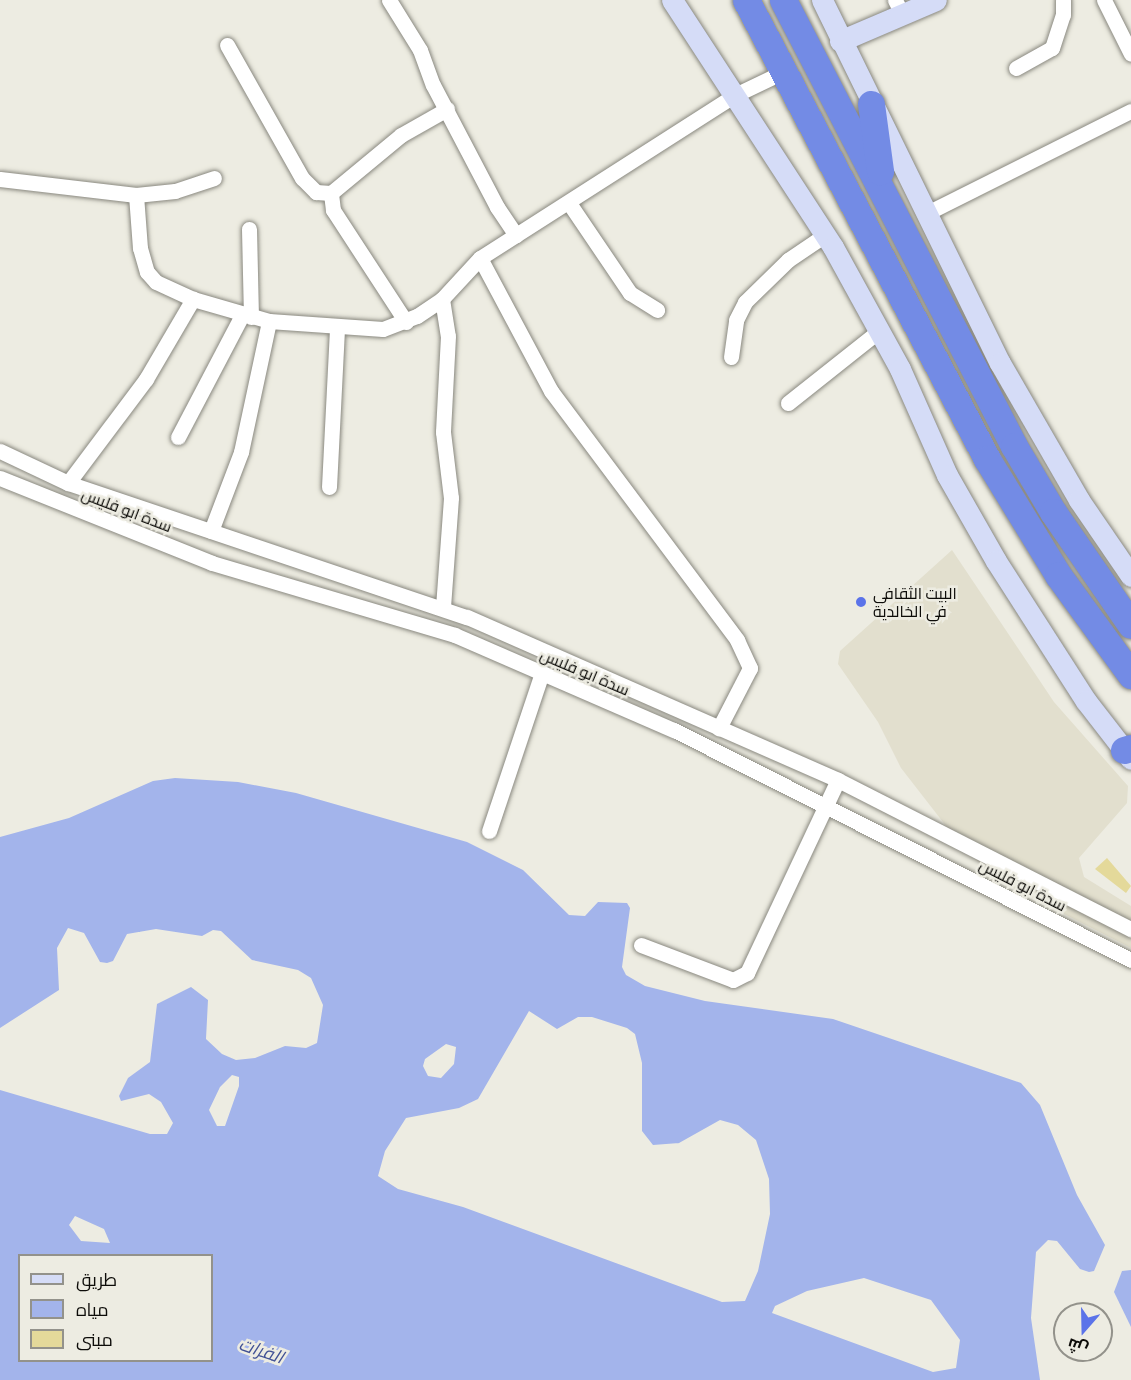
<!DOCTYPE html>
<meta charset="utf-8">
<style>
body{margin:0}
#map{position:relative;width:1131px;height:1380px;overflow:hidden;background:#edece2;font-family:Georgia,Cairo,serif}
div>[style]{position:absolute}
.built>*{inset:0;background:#e2dfce}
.water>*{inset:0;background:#a3b4eb}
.building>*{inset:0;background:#e4d99a}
.roads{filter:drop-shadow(0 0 2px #89887f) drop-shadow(0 0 2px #89887f)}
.street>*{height:15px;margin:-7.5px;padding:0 7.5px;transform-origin:7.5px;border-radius:7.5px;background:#fff}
.secondary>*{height:21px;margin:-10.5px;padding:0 10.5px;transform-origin:10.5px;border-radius:10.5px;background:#d5dcf7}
.highway>*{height:27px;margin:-13.5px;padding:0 13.5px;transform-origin:13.5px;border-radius:13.5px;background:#738be5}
.dots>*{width:16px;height:16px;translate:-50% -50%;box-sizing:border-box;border:3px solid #edece2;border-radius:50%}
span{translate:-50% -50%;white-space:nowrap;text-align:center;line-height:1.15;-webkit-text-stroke:5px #edece2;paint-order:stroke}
.street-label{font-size:16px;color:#0d0c09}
.poi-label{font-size:16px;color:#0d0c09}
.left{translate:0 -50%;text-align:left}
.water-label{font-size:18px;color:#405094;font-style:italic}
.legend{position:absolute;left:18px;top:1254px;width:195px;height:108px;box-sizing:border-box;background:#edece2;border:2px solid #93928b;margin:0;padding:8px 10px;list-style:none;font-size:18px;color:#0d0c09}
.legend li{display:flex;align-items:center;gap:12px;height:30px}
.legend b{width:30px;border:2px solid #93928b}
.north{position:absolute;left:1053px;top:1302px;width:60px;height:60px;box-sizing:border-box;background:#edece2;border:2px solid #93928b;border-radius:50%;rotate:200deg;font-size:16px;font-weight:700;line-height:24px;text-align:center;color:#0d0c09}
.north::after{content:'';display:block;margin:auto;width:21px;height:27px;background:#5b73e9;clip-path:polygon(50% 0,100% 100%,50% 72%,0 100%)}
</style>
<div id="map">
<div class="built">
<i style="clip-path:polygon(952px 550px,1054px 702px,1128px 786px,1127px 803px,1079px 858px,1084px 877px,1131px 906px,1131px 948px,1011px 887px,967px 853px,901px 768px,878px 722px,838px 664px,840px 651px)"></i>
</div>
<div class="water">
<i style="clip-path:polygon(evenodd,175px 778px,238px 782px,296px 793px,467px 842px,523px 870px,569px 915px,585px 916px,598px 902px,627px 903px,630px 908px,622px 967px,626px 975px,645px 986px,705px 1001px,833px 1019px,1021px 1083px,1040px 1105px,1077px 1195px,1105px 1245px,1094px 1271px,1089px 1272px,1080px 1269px,1057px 1241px,1048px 1240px,1036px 1252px,1031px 1318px,1040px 1380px,0 1380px,0 1090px,150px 1134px,167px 1134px,173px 1123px,161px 1102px,149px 1094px,121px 1101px,119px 1096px,128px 1078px,150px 1062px,157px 1004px,191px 987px,208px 1000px,206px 1039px,222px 1054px,236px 1060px,255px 1058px,285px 1046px,306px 1048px,317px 1043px,323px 1005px,311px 978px,298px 970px,252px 960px,221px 931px,213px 930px,202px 936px,156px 929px,127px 934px,113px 961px,107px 963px,100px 962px,84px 933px,68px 928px,57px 948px,59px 990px,0 1028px,0 837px,69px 818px,153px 781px,175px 778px,529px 1011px,557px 1029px,578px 1017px,592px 1017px,627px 1028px,635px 1034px,642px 1063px,642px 1131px,653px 1145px,679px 1143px,720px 1120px,738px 1125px,756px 1140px,769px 1179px,770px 1214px,758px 1271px,745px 1301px,722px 1302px,463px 1207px,398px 1189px,378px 1176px,385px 1151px,406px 1118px,459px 1108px,478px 1099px,529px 1011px,175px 778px,446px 1044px,456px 1047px,454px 1064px,441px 1078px,428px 1076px,423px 1066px,425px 1059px,446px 1044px,175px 778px,232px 1075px,239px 1077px,239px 1086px,225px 1126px,217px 1126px,209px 1110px,220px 1087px,232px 1075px,175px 778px,75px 1216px,104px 1229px,110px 1243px,81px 1241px,69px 1225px,75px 1216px,175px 778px,20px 1256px,212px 1256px,212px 1360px,20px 1360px,20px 1256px,175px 778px,864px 1278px,931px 1300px,960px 1340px,956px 1368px,933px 1372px,772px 1313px,775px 1306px,807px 1291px,864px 1278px)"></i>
<i style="clip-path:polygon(1131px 1270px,1131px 1327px,1114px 1292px,1122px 1271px)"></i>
</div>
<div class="building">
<i style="clip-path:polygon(1107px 858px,1131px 886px,1126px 893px,1095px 869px)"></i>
</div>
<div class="roads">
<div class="street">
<i style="left:389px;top:0;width:59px;rotate:58.2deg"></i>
<i style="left:420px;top:50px;width:37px;rotate:70deg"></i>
<i style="left:433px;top:85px;width:138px;rotate:62.3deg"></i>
<i style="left:497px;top:207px;width:34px;rotate:56deg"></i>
<i style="left:895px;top:0;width:16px;rotate:63deg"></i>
<i style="left:1104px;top:0;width:60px;rotate:63.4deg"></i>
<i style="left:227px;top:45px;width:153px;rotate:60.6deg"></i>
<i style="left:302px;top:178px;width:20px;rotate:45deg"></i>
<i style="left:316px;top:192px;width:15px;rotate:4deg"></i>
<i style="left:1016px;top:68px;width:41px;rotate:-29.1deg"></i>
<i style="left:1052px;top:48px;width:35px;rotate:-72deg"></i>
<i style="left:1063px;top:15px;width:15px;rotate:-90deg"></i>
<i style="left:0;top:179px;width:137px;rotate:6.7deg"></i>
<i style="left:136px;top:195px;width:53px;rotate:85.7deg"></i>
<i style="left:140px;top:248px;width:25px;rotate:74deg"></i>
<i style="left:147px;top:272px;width:13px;rotate:48deg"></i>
<i style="left:156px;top:282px;width:41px;rotate:24.7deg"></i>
<i style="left:193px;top:299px;width:79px;rotate:16.1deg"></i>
<i style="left:269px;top:321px;width:114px;rotate:4deg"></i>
<i style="left:383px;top:329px;width:36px;rotate:-21deg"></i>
<i style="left:417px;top:316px;width:30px;rotate:-34deg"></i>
<i style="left:442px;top:299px;width:56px;rotate:-47.2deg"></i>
<i style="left:480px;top:258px;width:303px;rotate:-32.6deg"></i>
<i style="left:735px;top:95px;width:55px;rotate:-25.6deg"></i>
<i style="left:136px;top:195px;width:39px;rotate:-6deg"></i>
<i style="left:175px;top:191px;width:41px;rotate:-18.4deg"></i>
<i style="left:569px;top:203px;width:109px;rotate:55.9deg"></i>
<i style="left:630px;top:293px;width:32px;rotate:32deg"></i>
<i style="left:925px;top:214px;width:230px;rotate:-26.6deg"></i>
<i style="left:249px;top:229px;width:88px;rotate:88.7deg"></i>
<i style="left:480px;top:258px;width:151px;rotate:61.9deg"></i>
<i style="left:551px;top:391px;width:311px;rotate:53.2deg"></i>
<i style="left:737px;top:640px;width:31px;rotate:65deg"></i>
<i style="left:750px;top:668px;width:68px;rotate:117.3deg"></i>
<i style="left:442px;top:299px;width:37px;rotate:81deg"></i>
<i style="left:448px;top:336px;width:96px;rotate:93deg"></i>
<i style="left:443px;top:432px;width:66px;rotate:83.1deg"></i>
<i style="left:451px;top:498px;width:110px;rotate:94.2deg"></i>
<i style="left:406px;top:322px;width:134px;rotate:-123.1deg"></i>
<i style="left:333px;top:210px;width:17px;rotate:-97deg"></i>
<i style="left:331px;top:193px;width:91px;rotate:-39.6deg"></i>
<i style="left:401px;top:135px;width:53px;rotate:-29.5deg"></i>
<i style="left:731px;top:357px;width:37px;rotate:-82deg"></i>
<i style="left:736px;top:320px;width:20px;rotate:-63deg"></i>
<i style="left:745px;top:302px;width:60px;rotate:-44.3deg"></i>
<i style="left:788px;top:260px;width:45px;rotate:-34deg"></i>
<i style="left:788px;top:403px;width:116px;rotate:-38.4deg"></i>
<i style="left:178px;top:437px;width:138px;rotate:-62.3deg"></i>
<i style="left:0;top:451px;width:75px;rotate:25.2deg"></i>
<i style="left:68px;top:483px;width:421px;rotate:18.6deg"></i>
<i style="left:467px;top:617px;width:405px;rotate:23.7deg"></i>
<i style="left:838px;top:780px;width:329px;rotate:27deg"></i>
<i style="left:0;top:478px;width:228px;rotate:21.8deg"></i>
<i style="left:212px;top:563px;width:253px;rotate:16.5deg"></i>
<i style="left:455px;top:635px;width:239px;rotate:23.5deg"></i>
<i style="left:674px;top:730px;width:512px;rotate:26.72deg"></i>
<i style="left:68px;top:483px;width:130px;rotate:-53.1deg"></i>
<i style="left:146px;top:379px;width:93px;rotate:-59.6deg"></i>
<i style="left:329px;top:487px;width:158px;rotate:-87.1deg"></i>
<i style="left:211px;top:531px;width:85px;rotate:-69.2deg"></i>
<i style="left:241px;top:452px;width:134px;rotate:-77.9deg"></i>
<i style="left:489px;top:831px;width:167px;rotate:-71.5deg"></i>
<i style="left:641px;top:945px;width:98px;rotate:20.8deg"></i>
<i style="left:733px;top:980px;width:16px;rotate:-27deg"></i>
<i style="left:747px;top:973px;width:213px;rotate:-64.8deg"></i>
</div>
<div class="secondary">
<i style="left:672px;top:0;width:295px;rotate:56.9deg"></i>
<i style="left:833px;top:247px;width:139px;rotate:61.2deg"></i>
<i style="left:900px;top:369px;width:116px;rotate:66.1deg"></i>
<i style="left:947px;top:475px;width:99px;rotate:60.3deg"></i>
<i style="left:996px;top:561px;width:166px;rotate:57.3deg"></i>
<i style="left:1086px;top:701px;width:73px;rotate:52.2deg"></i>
<i style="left:822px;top:0;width:404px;rotate:63.9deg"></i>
<i style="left:1000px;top:363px;width:158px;rotate:60deg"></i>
<i style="left:1079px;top:500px;width:92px;rotate:55.6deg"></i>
<i style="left:840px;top:41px;width:104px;rotate:-23.1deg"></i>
</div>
<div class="highway">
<i style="left:746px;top:0;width:518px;rotate:62.3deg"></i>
<i style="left:987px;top:459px;width:136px;rotate:58.5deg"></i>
<i style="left:1058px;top:575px;width:124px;rotate:53.9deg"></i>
<i style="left:783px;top:0;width:502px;rotate:62.62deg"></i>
<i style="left:1014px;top:446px;width:77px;rotate:59.4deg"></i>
<i style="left:1053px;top:512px;width:137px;rotate:55.4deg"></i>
<i style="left:871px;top:104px;width:68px;rotate:82.3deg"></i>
<i style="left:1124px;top:750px;width:7px;rotate:-16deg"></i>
</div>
</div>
<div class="dots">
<i style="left:861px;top:602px;background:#5b73e9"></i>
</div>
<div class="street-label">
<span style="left:127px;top:510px;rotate:21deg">سدة ابو فليس</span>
<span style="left:585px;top:672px;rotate:23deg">سدة ابو فليس</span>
<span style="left:1023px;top:885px;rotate:27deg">سدة ابو فليس</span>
</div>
<div class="poi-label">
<span class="left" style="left:873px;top:602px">البيت الثقافي<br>في الخالدية</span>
</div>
<div class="water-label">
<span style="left:261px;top:1351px;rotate:19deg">الفرات</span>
</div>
<ul class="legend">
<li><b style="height:8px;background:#d5dcf7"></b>طريق</li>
<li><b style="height:16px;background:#a3b4eb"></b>مياه</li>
<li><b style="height:16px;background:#e4d99a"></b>مبنى</li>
</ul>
<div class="north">ش</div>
</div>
